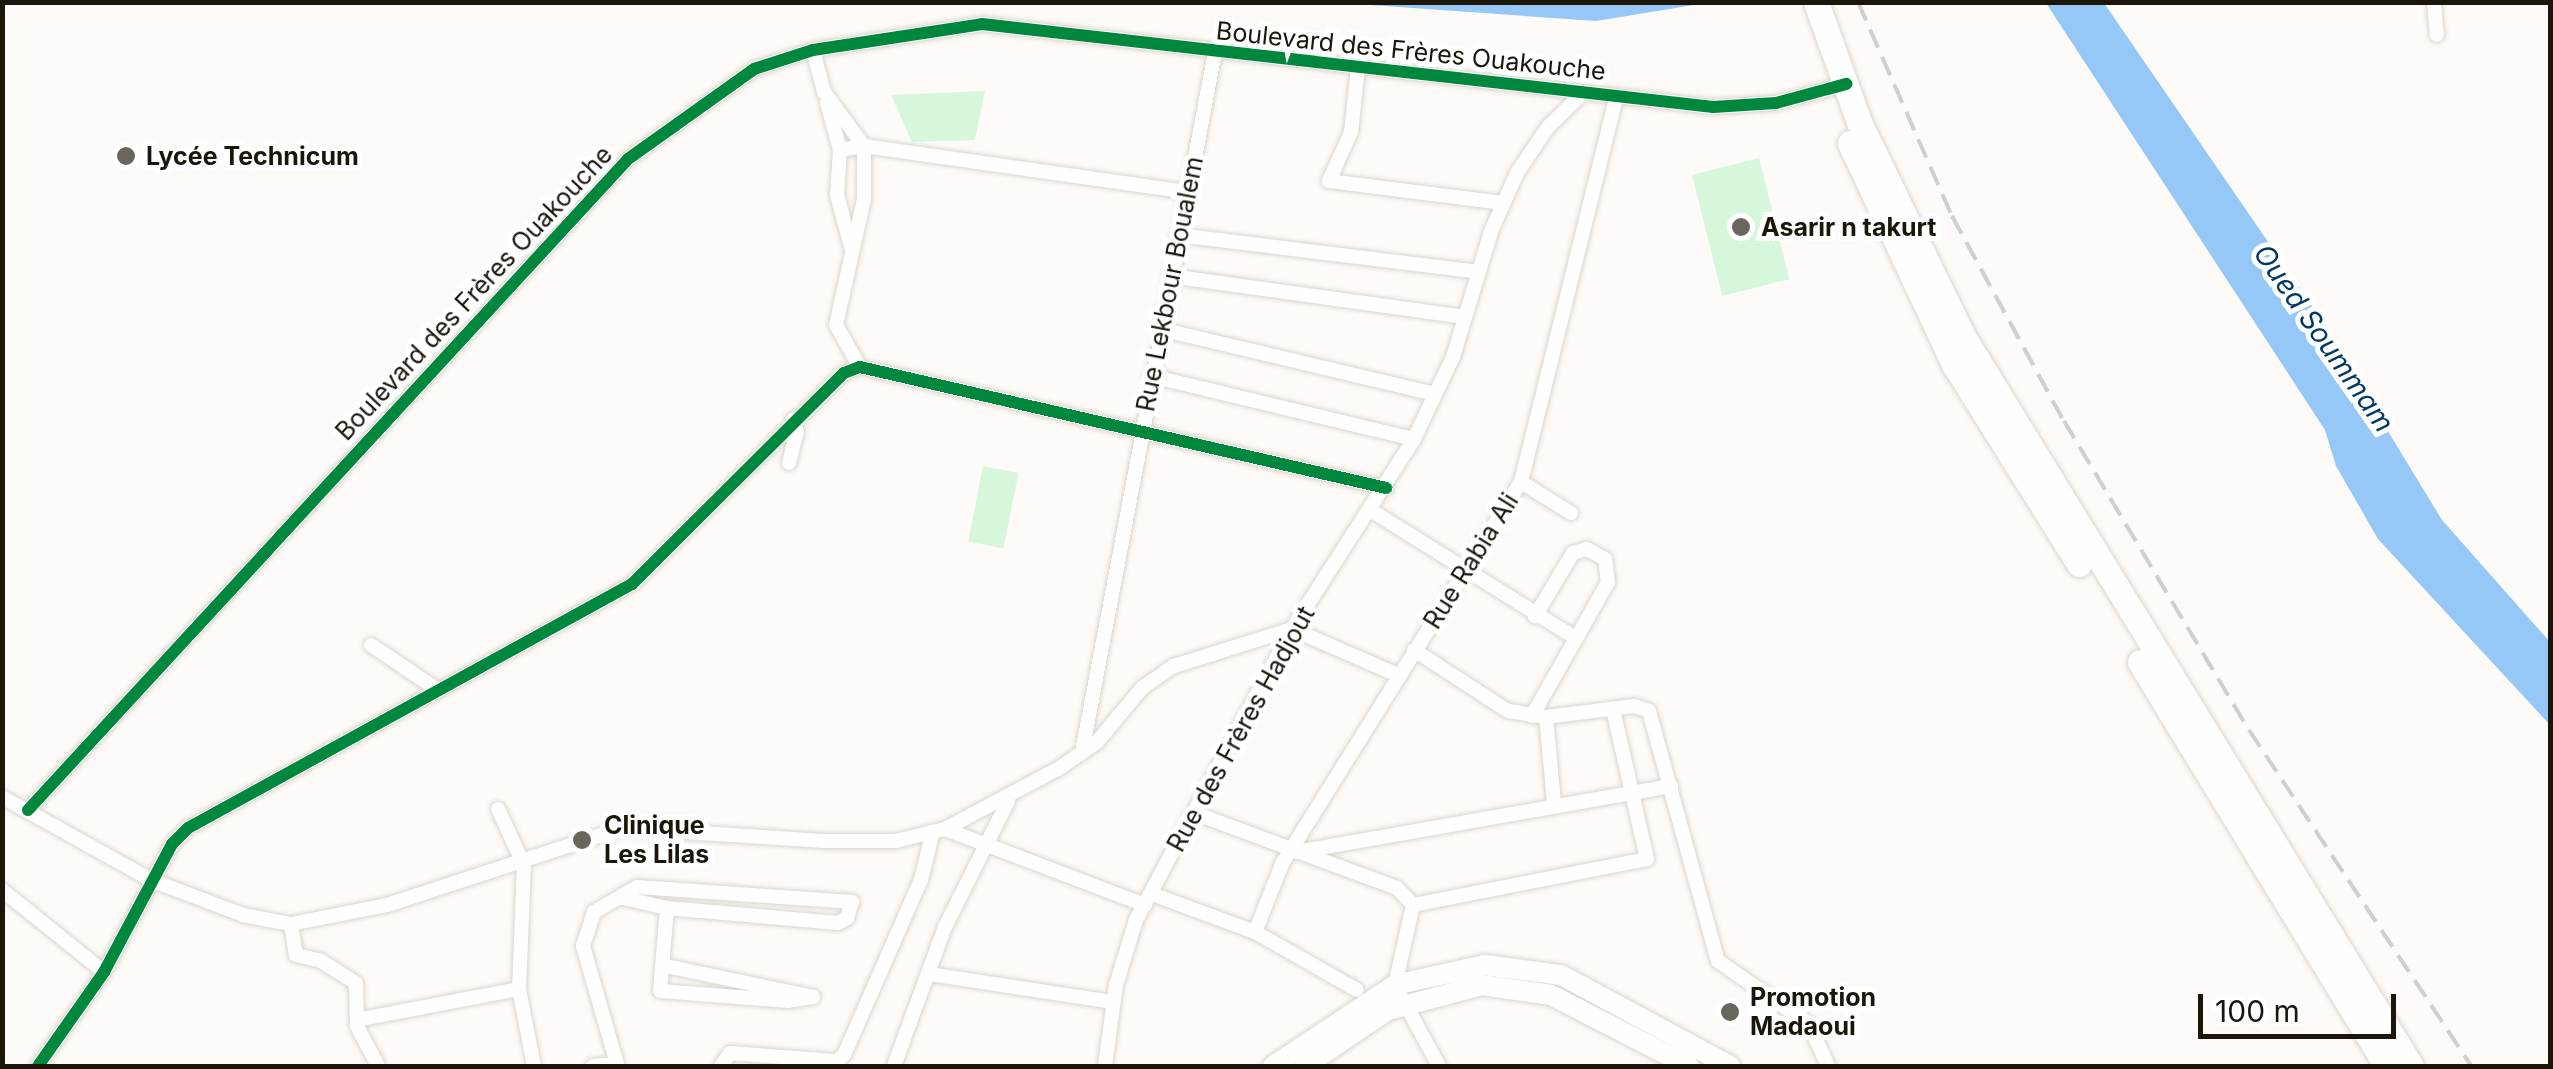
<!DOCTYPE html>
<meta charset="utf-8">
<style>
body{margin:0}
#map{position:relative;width:2553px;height:1069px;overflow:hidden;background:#fdfaf7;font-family:Inter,sans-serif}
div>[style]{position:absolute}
.green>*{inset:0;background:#d7f7dd;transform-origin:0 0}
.water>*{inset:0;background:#95c8f6}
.roads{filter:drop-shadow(0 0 2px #dad5ce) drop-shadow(0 0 2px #dad5ce)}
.street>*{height:14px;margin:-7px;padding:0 7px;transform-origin:7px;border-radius:7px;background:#fffefe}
.primary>*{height:20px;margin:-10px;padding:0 10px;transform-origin:10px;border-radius:10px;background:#fffefe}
.highway>*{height:25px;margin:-12.5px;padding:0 12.5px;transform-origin:12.5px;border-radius:12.5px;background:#fffefe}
.rail>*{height:4px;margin-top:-2px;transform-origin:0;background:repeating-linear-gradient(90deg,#d0cfcd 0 20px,transparent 0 30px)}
.cycleway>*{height:12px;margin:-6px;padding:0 6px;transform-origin:6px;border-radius:6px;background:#00873e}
.dots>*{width:28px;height:28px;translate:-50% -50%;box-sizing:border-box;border:5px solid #fff;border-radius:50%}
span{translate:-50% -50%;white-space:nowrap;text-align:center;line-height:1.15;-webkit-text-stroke:10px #fff;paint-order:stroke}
.street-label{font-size:25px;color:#1b150a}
.poi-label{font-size:25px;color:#1b150a;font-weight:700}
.left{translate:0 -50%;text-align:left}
.water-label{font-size:28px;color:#003964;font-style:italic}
.frame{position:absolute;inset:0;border:5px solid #1b150a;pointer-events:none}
.scale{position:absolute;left:2198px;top:994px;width:198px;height:45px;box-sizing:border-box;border:5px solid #1b150a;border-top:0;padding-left:12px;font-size:30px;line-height:35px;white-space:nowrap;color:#1b150a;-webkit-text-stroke:8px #fff;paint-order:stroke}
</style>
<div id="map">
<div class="green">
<i style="clip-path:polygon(985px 91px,975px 140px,912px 142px,891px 95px)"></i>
<i style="left:1759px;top:158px;width:125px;height:69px;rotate:76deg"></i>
<i style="left:983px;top:466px;width:36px;height:77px;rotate:11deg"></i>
</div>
<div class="water">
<i style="clip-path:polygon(1342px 3px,1706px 3px,1596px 21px)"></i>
<i style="clip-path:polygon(2046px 3px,2104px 3px,2308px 300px,2442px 520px,2550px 642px,2550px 725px,2378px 539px,2336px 466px,2325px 430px)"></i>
</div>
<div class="roads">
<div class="street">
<i style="left:2434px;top:2px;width:33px;rotate:85deg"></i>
<i style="left:813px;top:50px;width:43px;rotate:75.3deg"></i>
<i style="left:824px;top:92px;width:67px;rotate:53.5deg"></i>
<i style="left:864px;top:146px;width:53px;rotate:90deg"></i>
<i style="left:864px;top:199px;width:129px;rotate:102.5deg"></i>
<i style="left:836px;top:325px;width:48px;rotate:60.3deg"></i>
<i style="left:1358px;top:68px;width:64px;rotate:96.2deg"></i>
<i style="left:1351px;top:132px;width:54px;rotate:114.2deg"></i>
<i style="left:1329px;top:181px;width:176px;rotate:7.2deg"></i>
<i style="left:827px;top:103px;width:49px;rotate:74.5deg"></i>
<i style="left:840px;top:150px;width:45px;rotate:93.8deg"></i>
<i style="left:837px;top:195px;width:54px;rotate:74.9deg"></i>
<i style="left:840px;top:150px;width:24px;rotate:-9deg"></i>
<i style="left:864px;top:146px;width:326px;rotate:8.1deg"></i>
<i style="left:1178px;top:235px;width:303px;rotate:7deg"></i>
<i style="left:1170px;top:276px;width:298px;rotate:7.9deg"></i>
<i style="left:1160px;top:329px;width:283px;rotate:13.3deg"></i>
<i style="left:1151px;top:376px;width:270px;rotate:13.5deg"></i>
<i style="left:789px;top:463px;width:32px;rotate:-76deg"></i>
<i style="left:797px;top:432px;width:13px;rotate:-108deg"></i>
<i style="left:1521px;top:482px;width:59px;rotate:31.8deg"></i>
<i style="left:1372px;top:511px;width:239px;rotate:32deg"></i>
<i style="left:371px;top:645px;width:81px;rotate:33.9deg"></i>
<i style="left:1414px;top:650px;width:112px;rotate:33deg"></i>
<i style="left:1508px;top:711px;width:38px;rotate:9deg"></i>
<i style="left:1546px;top:717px;width:89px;rotate:-7.1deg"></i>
<i style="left:1634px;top:706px;width:16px;rotate:18deg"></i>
<i style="left:1649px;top:711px;width:259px;rotate:74.6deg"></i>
<i style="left:1718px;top:961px;width:111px;rotate:34.7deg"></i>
<i style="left:1809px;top:1024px;width:46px;rotate:65.7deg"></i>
<i style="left:1532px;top:716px;width:154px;rotate:-60.4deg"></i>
<i style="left:1608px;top:582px;width:23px;rotate:-97deg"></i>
<i style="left:1605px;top:559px;width:21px;rotate:-151deg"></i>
<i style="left:1587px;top:549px;width:15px;rotate:164deg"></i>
<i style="left:1573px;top:553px;width:74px;rotate:121.1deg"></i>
<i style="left:1546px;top:717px;width:86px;rotate:84.7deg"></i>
<i style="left:1082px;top:752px;width:713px;rotate:-79.24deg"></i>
<i style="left:2px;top:797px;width:171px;rotate:29.1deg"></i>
<i style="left:151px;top:880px;width:98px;rotate:20.8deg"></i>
<i style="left:243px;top:915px;width:49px;rotate:10.6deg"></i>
<i style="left:291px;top:924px;width:98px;rotate:-11.2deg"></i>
<i style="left:387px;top:905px;width:247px;rotate:-18.1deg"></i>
<i style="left:622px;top:828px;width:199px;rotate:3.7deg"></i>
<i style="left:821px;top:841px;width:75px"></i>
<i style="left:896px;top:841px;width:50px;rotate:-13.8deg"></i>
<i style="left:945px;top:829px;width:132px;rotate:-28.1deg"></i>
<i style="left:1061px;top:767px;width:44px;rotate:-34.8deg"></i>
<i style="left:1097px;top:742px;width:70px;rotate:-50.2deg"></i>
<i style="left:1142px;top:688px;width:39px;rotate:-35deg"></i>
<i style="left:1174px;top:666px;width:124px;rotate:-17.4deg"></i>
<i style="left:1292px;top:629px;width:116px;rotate:23.5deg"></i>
<i style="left:498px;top:809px;width:62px;rotate:65.1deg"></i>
<i style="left:524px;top:865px;width:124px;rotate:92.3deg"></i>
<i style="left:519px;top:989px;width:78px;rotate:79deg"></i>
<i style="left:28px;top:810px;width:885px;rotate:-47.33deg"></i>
<i style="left:628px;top:159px;width:155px;rotate:-35.5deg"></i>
<i style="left:754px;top:69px;width:62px;rotate:-17.9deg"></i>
<i style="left:813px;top:50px;width:171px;rotate:-8.7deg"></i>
<i style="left:982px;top:24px;width:736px;rotate:6.48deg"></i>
<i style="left:1713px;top:107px;width:63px;rotate:-3.6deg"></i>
<i style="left:1776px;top:103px;width:73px;rotate:-15.2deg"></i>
<i style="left:1194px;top:813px;width:216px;rotate:20.3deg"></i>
<i style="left:1397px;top:888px;width:23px;rotate:47deg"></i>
<i style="left:1413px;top:905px;width:82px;rotate:102.7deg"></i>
<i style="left:1395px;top:985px;width:92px;rotate:61.5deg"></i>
<i style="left:945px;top:829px;width:214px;rotate:20.8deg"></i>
<i style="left:1297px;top:852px;width:380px;rotate:-10deg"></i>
<i style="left:2px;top:890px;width:131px;rotate:38.8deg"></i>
<i style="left:1152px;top:894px;width:110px;rotate:20.3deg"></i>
<i style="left:1255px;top:932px;width:117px;rotate:29.6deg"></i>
<i style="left:1413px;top:905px;width:238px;rotate:-11.1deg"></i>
<i style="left:1647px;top:859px;width:154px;rotate:-102.8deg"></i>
<i style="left:291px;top:924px;width:31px;rotate:81deg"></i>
<i style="left:296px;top:955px;width:26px;rotate:13deg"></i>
<i style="left:321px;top:961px;width:41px;rotate:32.2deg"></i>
<i style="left:356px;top:983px;width:43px;rotate:88.7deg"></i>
<i style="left:357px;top:1026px;width:45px;rotate:62.3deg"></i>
<i style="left:1255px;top:932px;width:73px;rotate:-68.3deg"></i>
<i style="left:1282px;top:864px;width:451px;rotate:-58deg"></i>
<i style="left:1521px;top:482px;width:397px;rotate:-76.1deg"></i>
<i style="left:666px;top:966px;width:150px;rotate:11.9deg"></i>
<i style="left:813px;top:997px;width:25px;rotate:171deg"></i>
<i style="left:788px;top:1001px;width:128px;rotate:-175.5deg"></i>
<i style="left:660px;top:991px;width:83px;rotate:-85.2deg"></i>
<i style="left:929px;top:974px;width:186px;rotate:8.7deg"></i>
<i style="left:361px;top:1019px;width:161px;rotate:-10.8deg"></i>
<i style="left:38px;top:1066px;width:115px;rotate:-54.9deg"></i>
<i style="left:104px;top:972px;width:145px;rotate:-62deg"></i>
<i style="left:172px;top:844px;width:23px;rotate:-45deg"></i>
<i style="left:188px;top:828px;width:507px;rotate:-28.79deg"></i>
<i style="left:632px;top:584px;width:299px;rotate:-44.9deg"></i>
<i style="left:844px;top:373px;width:17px;rotate:-21deg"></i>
<i style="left:860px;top:367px;width:540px;rotate:12.95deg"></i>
<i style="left:593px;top:1066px;width:24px;rotate:-5deg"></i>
<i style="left:617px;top:1064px;width:123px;rotate:-106.1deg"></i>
<i style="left:583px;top:946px;width:36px;rotate:-72deg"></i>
<i style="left:594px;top:912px;width:50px;rotate:-30.2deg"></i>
<i style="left:637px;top:887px;width:216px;rotate:4deg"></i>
<i style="left:852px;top:902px;width:17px;rotate:107deg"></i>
<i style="left:847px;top:918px;width:10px;rotate:151deg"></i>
<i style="left:838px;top:923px;width:172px;rotate:-175deg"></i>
<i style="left:667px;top:908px;width:45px;rotate:-167.2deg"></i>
<i style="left:721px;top:1066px;width:16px;rotate:-55deg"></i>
<i style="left:730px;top:1053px;width:105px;rotate:4.4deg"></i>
<i style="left:831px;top:1066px;width:17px;rotate:-40deg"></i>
<i style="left:844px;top:1055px;width:191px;rotate:-66.3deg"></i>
<i style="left:921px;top:880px;width:50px;rotate:-76.2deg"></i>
<i style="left:894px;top:1066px;width:146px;rotate:-69.9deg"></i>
<i style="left:944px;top:929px;width:143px;rotate:-63.4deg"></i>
<i style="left:1105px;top:1066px;width:82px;rotate:-82.3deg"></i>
<i style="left:1116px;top:985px;width:68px;rotate:-72.9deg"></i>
<i style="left:1136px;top:920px;width:330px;rotate:-61.8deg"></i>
<i style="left:1292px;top:629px;width:226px;rotate:-57.3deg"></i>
<i style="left:1414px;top:439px;width:91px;rotate:-64.6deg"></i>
<i style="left:1453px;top:357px;width:134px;rotate:-73.1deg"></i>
<i style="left:1492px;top:229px;width:61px;rotate:-65.9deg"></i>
<i style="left:1517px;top:173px;width:55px;rotate:-56deg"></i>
<i style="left:1548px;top:127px;width:49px;rotate:-44.2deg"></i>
</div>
<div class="primary">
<i style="left:1273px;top:1066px;width:146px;rotate:-33.6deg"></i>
<i style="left:1395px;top:985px;width:92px;rotate:-12.5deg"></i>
<i style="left:1485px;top:965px;width:77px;rotate:7.5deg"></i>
<i style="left:1561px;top:975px;width:192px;rotate:28.3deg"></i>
<i style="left:1305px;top:1066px;width:100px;rotate:-34deg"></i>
<i style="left:1388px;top:1010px;width:97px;rotate:-14.9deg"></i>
<i style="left:1482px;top:985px;width:70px;rotate:8.2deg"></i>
<i style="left:1551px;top:995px;width:155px;rotate:27.2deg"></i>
</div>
<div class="highway">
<i style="left:1816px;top:2px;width:127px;rotate:70.3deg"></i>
<i style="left:1859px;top:122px;width:240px;rotate:64.1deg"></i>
<i style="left:1964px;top:338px;width:854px;rotate:58.45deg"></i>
<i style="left:1850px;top:143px;width:244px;rotate:64.8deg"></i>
<i style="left:1954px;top:364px;width:236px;rotate:58deg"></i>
<i style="left:2140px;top:662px;width:474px;rotate:58.6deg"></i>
</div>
</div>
<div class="rail">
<i style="left:1858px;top:2px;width:234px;rotate:66.3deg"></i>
<i style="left:1952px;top:216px;width:234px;rotate:61.4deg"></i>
<i style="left:2064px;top:421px;width:360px;rotate:59.1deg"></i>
<i style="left:2249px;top:730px;width:403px;rotate:56.5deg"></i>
</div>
<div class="cycleway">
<i style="left:28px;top:810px;width:885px;rotate:-47.33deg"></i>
<i style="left:628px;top:159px;width:155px;rotate:-35.5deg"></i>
<i style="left:754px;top:69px;width:62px;rotate:-17.9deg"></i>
<i style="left:813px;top:50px;width:171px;rotate:-8.7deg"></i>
<i style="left:982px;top:24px;width:736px;rotate:6.48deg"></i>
<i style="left:1713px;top:107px;width:63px;rotate:-3.6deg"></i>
<i style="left:1776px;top:103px;width:73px;rotate:-15.2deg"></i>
<i style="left:38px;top:1066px;width:115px;rotate:-54.9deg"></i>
<i style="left:104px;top:972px;width:145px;rotate:-62deg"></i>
<i style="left:172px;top:844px;width:23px;rotate:-45deg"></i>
<i style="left:188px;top:828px;width:507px;rotate:-28.79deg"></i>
<i style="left:632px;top:584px;width:299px;rotate:-44.9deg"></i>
<i style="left:844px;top:373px;width:17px;rotate:-21deg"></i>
<i style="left:860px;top:367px;width:540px;rotate:12.95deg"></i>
</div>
<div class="dots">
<i style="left:126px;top:156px;background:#6a655d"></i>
<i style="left:1741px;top:227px;background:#6a655d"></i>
<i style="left:582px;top:840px;background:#6a655d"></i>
<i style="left:1730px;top:1012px;background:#6a655d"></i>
</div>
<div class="street-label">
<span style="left:1411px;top:51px;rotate:6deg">Boulevard des Frères Ouakouche</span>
<span style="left:1170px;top:284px;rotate:-79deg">Rue Lekbour Boualem</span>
<span style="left:474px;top:293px;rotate:-47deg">Boulevard des Frères Ouakouche</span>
<span style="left:1471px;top:561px;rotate:-58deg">Rue Rabia Ali</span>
<span style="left:1241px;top:729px;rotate:-61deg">Rue des Frères Hadjout</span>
</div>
<div class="poi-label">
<span class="left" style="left:146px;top:156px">Lycée Technicum</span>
<span class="left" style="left:1761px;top:227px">Asarir n takurt</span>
<span class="left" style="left:604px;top:840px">Clinique<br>Les Lilas</span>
<span class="left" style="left:1750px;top:1012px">Promotion<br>Madaoui</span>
</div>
<div class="water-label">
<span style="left:2324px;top:338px;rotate:55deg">Oued Soummam</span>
</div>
<div class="frame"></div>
<div class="scale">100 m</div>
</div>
